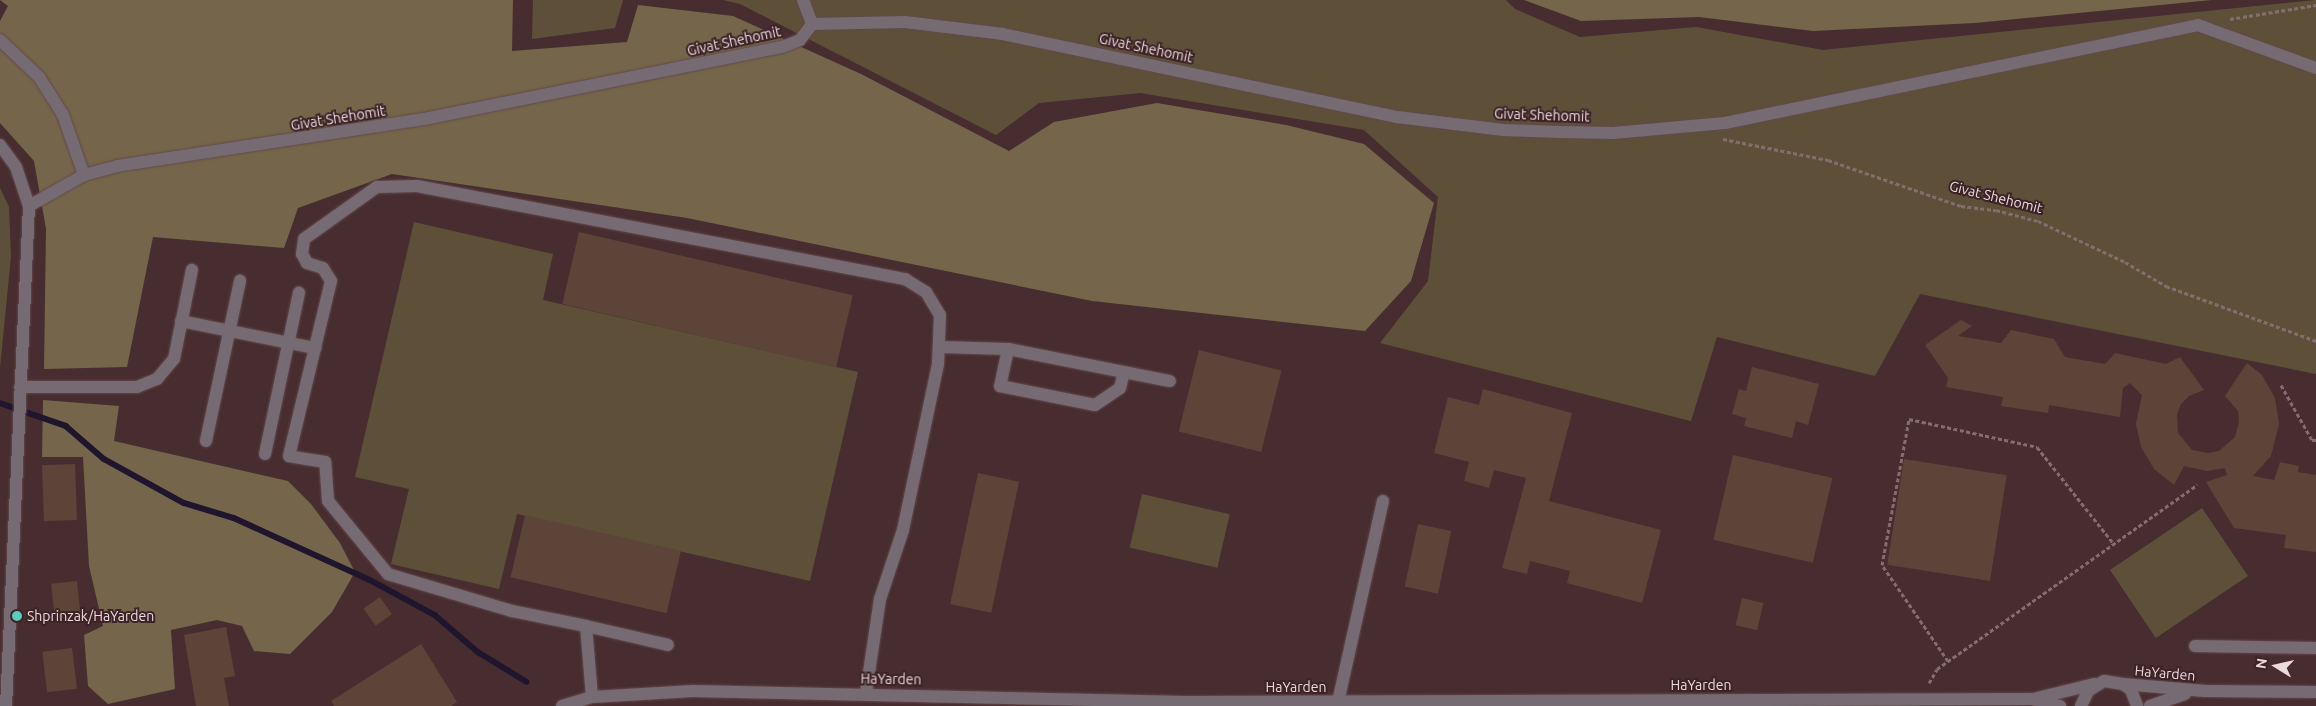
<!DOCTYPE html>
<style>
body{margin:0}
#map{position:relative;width:2316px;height:706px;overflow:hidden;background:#482d30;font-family:Ubuntu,sans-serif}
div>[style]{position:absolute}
.green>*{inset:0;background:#5e5038;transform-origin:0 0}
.forest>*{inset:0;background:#75654a}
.stream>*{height:5.5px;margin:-2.75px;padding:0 2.75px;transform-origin:2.75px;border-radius:2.75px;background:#1f152c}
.building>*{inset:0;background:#5c4438;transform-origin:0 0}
.path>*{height:3px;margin-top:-1.5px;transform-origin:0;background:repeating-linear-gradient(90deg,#846d6f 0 4px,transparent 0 6.5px)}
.roads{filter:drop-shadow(0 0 1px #62494c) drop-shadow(0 0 1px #62494c)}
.minor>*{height:12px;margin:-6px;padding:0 6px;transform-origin:6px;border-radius:6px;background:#766b72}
.dots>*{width:14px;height:14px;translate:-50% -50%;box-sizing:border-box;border:2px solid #3d2327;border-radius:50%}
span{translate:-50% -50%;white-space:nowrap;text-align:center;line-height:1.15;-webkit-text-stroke:4px #3d2327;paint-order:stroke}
.street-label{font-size:14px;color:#ecdadc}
.poi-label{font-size:14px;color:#ecdadc}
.left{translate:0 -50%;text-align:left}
.north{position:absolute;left:2251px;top:641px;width:50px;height:50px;-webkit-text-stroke:4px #3d2327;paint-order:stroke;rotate:280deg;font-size:14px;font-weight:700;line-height:20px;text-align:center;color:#ecdadc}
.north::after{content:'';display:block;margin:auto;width:18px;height:22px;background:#ecdadc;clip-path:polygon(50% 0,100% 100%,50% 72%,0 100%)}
</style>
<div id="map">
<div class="green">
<i style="clip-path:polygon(533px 0,623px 0,615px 28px,532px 39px)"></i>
<i style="clip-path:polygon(723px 0,1506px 0,1515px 9px,1580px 37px,1696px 27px,1823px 50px,2316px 0,2316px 374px,1920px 294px,1875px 376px,1717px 337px,1691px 421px,1380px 343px,1428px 281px,1438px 197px,1364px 130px,1140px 93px,1039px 103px,996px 135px,740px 4px)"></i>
<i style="clip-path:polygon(0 188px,9px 207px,11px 256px,0 368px)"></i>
<i style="clip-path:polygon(414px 222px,553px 254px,543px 300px,858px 372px,810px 581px,517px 514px,499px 589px,391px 564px,409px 489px,355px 477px)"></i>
<i style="left:1142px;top:494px;width:90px;height:55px;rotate:13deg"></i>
<i style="left:2202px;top:508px;width:82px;height:111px;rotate:56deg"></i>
</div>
<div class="forest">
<i style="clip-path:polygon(0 0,513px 0,512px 51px,627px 42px,638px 5px,733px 16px,861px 74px,1009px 151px,1054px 122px,1157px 103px,1286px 125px,1364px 144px,1434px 203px,1411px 281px,1365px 331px,1092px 301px,687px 218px,392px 174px,298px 208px,284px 248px,153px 237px,127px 367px,44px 369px,46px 229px,34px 161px,0 123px,0 21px,8px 6px)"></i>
<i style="clip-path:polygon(1524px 0,2212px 0,1975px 23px,1813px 31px,1699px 17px,1581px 21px)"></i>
<i style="clip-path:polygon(43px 400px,119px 406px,114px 441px,288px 481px,311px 504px,340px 543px,355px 572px,332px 612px,290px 654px,254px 651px,242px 626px,217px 620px,171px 630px,175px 689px,108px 704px,88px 686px,84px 635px,103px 626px,89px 566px,83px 457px,42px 457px)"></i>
</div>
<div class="stream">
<i style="left:0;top:403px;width:70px;rotate:19.2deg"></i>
<i style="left:66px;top:426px;width:50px;rotate:41deg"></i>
<i style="left:104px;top:459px;width:91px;rotate:28.8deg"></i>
<i style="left:184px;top:503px;width:52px;rotate:16.7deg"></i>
<i style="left:234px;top:518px;width:149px;rotate:24.5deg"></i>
<i style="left:370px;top:580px;width:74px;rotate:28.3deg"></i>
<i style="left:435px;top:615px;width:57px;rotate:40.7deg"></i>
<i style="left:478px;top:652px;width:57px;rotate:31.5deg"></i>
</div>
<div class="building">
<i style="left:579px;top:232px;width:281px;height:74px;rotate:13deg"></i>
<i style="clip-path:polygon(1961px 320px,1972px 326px,1958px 336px,2001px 343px,2011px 330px,2054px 339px,2065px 357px,2105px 364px,2115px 353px,2166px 364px,2180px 357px,2204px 390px,2189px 396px,2181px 404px,2177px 414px,2178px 433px,2192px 450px,2208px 453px,2219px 451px,2235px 437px,2239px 422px,2238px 411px,2225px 396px,2247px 363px,2262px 375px,2275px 398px,2279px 424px,2271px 456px,2253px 476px,2274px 480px,2280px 462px,2299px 466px,2298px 472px,2316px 475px,2316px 552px,2284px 548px,2286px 535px,2234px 528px,2206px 482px,2227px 475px,2225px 468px,2207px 471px,2184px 466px,2174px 485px,2154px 469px,2141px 447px,2136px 424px,2142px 395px,2130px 383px,2123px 388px,2120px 417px,2049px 405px,2048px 413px,2001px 406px,2003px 397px,1946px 387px,1948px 378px,1925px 345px)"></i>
<i style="left:1199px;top:350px;width:85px;height:84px;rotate:14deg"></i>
<i style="clip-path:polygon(1752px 367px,1819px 384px,1808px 425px,1796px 421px,1792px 438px,1744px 426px,1746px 418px,1732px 414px,1739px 389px,1746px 391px)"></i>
<i style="clip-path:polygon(1483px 389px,1572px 413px,1549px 501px,1661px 530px,1642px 603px,1567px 583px,1570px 571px,1530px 561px,1527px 574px,1502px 568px,1526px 478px,1494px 470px,1489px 488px,1464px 481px,1469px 462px,1434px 453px,1448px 397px,1479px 405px)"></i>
<i style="left:1733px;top:455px;width:102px;height:87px;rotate:13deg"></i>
<i style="left:1904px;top:459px;width:104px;height:107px;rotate:9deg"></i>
<i style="left:75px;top:464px;width:56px;height:33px;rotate:88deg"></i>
<i style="left:978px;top:473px;width:42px;height:134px;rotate:12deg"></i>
<i style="left:525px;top:515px;width:160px;height:64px;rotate:13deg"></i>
<i style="left:1418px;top:524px;width:34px;height:64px;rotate:12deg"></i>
<i style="left:77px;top:581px;width:40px;height:26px;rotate:84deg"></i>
<i style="left:380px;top:597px;width:21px;height:20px;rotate:55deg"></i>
<i style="left:1742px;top:598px;width:22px;height:28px;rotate:13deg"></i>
<i style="clip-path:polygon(226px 627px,235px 676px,224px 678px,229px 706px,196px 706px,184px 635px)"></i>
<i style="clip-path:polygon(421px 644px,457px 702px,451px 706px,334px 706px,331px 701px)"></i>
<i style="left:72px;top:648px;width:41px;height:30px;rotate:83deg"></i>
</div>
<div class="path">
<i style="left:2230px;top:19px;width:87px;rotate:-9.2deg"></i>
<i style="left:1723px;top:139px;width:107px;rotate:11.3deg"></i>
<i style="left:1828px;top:160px;width:141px;rotate:19.1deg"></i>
<i style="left:1961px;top:206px;width:35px;rotate:7deg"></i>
<i style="left:1996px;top:210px;width:43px;rotate:14.7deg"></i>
<i style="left:2038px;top:221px;width:96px;rotate:25.2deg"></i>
<i style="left:2125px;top:262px;width:48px;rotate:30.3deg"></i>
<i style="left:2166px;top:286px;width:160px;rotate:20.1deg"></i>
<i style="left:2281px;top:385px;width:63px;rotate:60.6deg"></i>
<i style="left:2312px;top:440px;width:4px"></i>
<i style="left:1948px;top:661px;width:116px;rotate:-124.5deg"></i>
<i style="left:1882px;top:565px;width:148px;rotate:-79.5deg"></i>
<i style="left:1909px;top:419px;width:131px;rotate:12.3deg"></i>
<i style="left:2037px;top:447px;width:124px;rotate:51.6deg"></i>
<i style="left:1929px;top:683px;width:16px;rotate:-60deg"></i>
<i style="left:1937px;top:669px;width:319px;rotate:-35.3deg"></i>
</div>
<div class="roads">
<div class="minor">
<i style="left:803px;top:0;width:26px;rotate:69deg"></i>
<i style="left:812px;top:24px;width:93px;rotate:-1.2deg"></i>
<i style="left:905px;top:22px;width:99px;rotate:7deg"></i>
<i style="left:1003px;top:34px;width:403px;rotate:11.9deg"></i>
<i style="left:1397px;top:117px;width:107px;rotate:7deg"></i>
<i style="left:1503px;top:130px;width:57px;rotate:2deg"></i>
<i style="left:1560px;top:132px;width:53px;rotate:1.1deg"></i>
<i style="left:1613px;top:133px;width:112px;rotate:-5.1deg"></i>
<i style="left:1725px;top:123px;width:483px;rotate:-11.7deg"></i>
<i style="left:2198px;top:25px;width:126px;rotate:20deg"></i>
<i style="left:0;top:40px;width:54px;rotate:43.5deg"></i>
<i style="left:39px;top:77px;width:45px;rotate:57.7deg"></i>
<i style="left:63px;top:115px;width:64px;rotate:70.7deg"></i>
<i style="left:0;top:145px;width:27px;rotate:54deg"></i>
<i style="left:16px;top:167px;width:41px;rotate:71.6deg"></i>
<i style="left:29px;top:206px;width:501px;rotate:92.63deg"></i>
<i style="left:29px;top:206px;width:63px;rotate:-29.4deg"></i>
<i style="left:84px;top:175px;width:34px;rotate:-15deg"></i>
<i style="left:117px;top:166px;width:316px;rotate:-8.7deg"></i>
<i style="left:429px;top:118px;width:360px;rotate:-11.4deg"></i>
<i style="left:782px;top:47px;width:19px;rotate:-21deg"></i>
<i style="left:800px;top:40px;width:20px;rotate:-53deg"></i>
<i style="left:181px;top:321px;width:137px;rotate:11.4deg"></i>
<i style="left:940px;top:347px;width:68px;rotate:1.7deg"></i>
<i style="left:1008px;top:349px;width:165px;rotate:11.2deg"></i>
<i style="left:1008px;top:349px;width:38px;rotate:102deg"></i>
<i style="left:1000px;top:386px;width:97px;rotate:11.3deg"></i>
<i style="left:1095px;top:405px;width:30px;rotate:-34deg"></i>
<i style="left:1120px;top:388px;width:16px;rotate:-76deg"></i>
<i style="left:20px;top:387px;width:117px"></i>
<i style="left:137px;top:387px;width:22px;rotate:-22deg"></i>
<i style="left:157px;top:379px;width:26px;rotate:-50deg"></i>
<i style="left:174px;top:359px;width:91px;rotate:-78.6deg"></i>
<i style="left:206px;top:441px;width:164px;rotate:-78deg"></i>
<i style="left:265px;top:454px;width:165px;rotate:-78.1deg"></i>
<i style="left:586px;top:626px;width:84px;rotate:13deg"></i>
<i style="left:2195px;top:646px;width:121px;rotate:0.9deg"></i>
<i style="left:2123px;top:684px;width:82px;rotate:4.9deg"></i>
<i style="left:2205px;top:691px;width:111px;rotate:0.5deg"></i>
<i style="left:592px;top:697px;width:71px;rotate:-94.8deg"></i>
<i style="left:586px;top:626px;width:76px;rotate:-168.5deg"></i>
<i style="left:512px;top:611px;width:129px;rotate:-163.4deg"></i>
<i style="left:388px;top:574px;width:94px;rotate:-129.4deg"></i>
<i style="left:328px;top:501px;width:39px;rotate:-94deg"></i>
<i style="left:325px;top:462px;width:36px;rotate:-171deg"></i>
<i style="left:289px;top:456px;width:180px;rotate:-76.5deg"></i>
<i style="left:331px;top:281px;width:15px;rotate:-122deg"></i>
<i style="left:323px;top:268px;width:17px;rotate:-163deg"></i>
<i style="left:307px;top:263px;width:10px;rotate:-119deg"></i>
<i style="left:302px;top:254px;width:15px;rotate:-82deg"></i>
<i style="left:304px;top:239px;width:90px;rotate:-35.5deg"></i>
<i style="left:377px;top:187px;width:40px;rotate:-1.4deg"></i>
<i style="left:417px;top:186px;width:497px;rotate:10.8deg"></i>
<i style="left:905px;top:279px;width:25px;rotate:32deg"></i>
<i style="left:926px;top:292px;width:27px;rotate:59deg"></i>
<i style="left:940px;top:315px;width:49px;rotate:92.3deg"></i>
<i style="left:938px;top:364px;width:170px;rotate:101.9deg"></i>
<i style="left:903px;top:530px;width:73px;rotate:108.4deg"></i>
<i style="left:880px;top:599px;width:95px;rotate:98.5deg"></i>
<i style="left:2037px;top:698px;width:60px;rotate:-13.6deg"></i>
<i style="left:1338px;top:702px;width:206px;rotate:-77.4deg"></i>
<i style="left:562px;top:706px;width:31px;rotate:-17deg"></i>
<i style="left:592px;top:697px;width:101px;rotate:-3.4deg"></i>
<i style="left:693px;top:691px;width:490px;rotate:1.3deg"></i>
<i style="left:1183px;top:702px;width:849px;rotate:-0.2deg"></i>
<i style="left:2032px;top:699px;width:29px;rotate:14deg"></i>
<i style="left:2081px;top:706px;width:17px;rotate:-65deg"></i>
<i style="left:2088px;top:691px;width:19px;rotate:-32deg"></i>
<i style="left:2104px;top:681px;width:19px;rotate:9deg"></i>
<i style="left:2123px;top:684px;width:10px;rotate:37deg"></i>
<i style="left:2131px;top:690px;width:17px;rotate:69deg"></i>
<i style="left:2150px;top:706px;width:37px;rotate:-19deg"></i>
</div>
</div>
<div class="dots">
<i style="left:17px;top:616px;background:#5acebc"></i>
</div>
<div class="street-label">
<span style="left:734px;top:41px;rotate:-12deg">Givat Shehomit</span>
<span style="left:1146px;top:48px;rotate:12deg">Givat Shehomit</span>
<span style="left:1542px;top:115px;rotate:2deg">Givat Shehomit</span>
<span style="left:338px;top:118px;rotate:-9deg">Givat Shehomit</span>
<span style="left:1996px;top:197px;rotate:14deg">Givat Shehomit</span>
<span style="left:2165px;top:673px;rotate:5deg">HaYarden</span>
<span style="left:891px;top:679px;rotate:1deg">HaYarden</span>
<span style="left:1701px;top:685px">HaYarden</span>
<span style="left:1296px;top:687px">HaYarden</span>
</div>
<div class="poi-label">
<span class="left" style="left:27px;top:616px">Shprinzak/HaYarden</span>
</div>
<div class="north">N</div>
</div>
